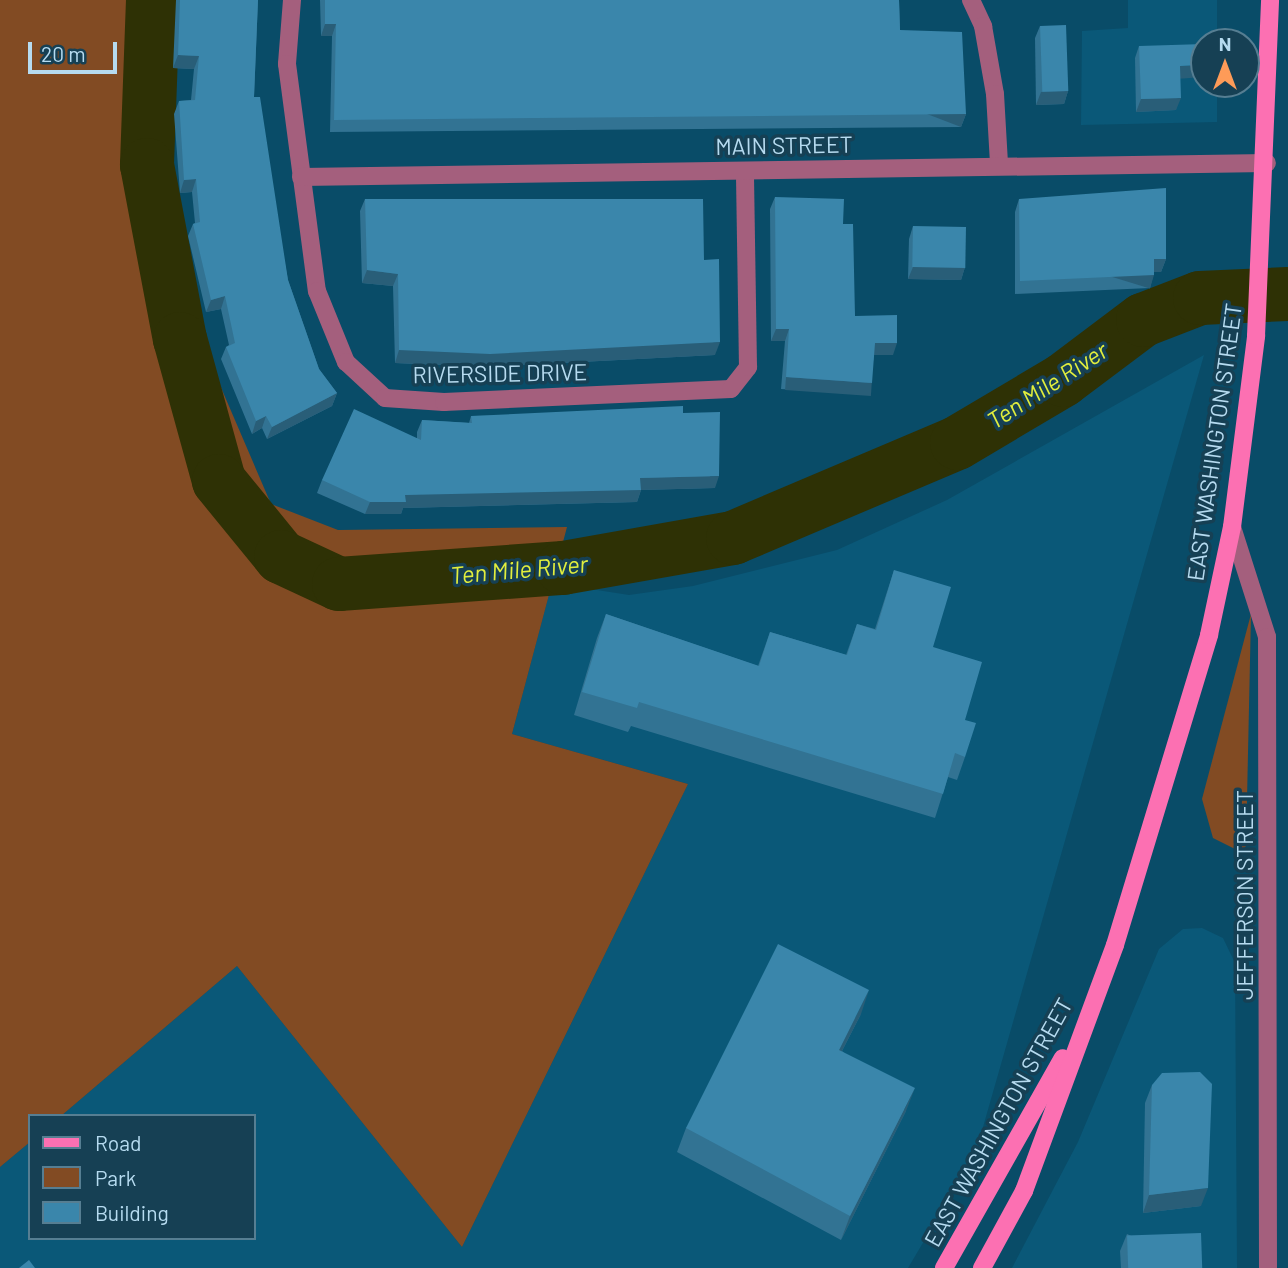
<!DOCTYPE html>
<style>
body{margin:0}
#map{position:relative;width:1288px;height:1268px;overflow:hidden;background:#094c68;font-family:Barlow,sans-serif}
div>[style]{position:absolute}
.built>*{inset:0;background:#0a5878}
.green>*{inset:0;background:#824b23}
.river>*{height:54px;margin:-27px;padding:0 27px;transform-origin:27px;border-radius:27px;background:#2e3105}
.minor>*{height:18px;margin:-9px;padding:0 9px;transform-origin:9px;border-radius:9px;background:#a45f7d}
.major>*{height:18px;margin:-9px;padding:0 9px;transform-origin:9px;border-radius:9px;background:#fc70b2}
.wall>*{inset:0;background:#327393}
.shaded-wall>*{inset:0;background:#295e78;transform-origin:0 0}
.building>*{inset:0;background:#3a86ab;transform-origin:0 0}
span{translate:-50% -50%;white-space:nowrap;text-align:center;line-height:1.15;-webkit-text-stroke:7px #164054;paint-order:stroke}
.street-label{font-size:23px;color:#b6dbf0}
.water-label{font-size:24px;color:#e2ee3d;font-style:italic}
.legend{position:absolute;left:28px;top:1114px;width:228px;height:126px;box-sizing:border-box;background:#164054;border:2px solid #567e92;margin:0;padding:9px 12px;list-style:none;font-size:21px;color:#b6dbf0}
.legend li{display:flex;align-items:center;gap:14px;height:35px}
.legend b{width:35px;border:2px solid #567e92}
.north{position:absolute;left:1190px;top:28px;width:70px;height:70px;box-sizing:border-box;background:#164054;border:2px solid #567e92;border-radius:50%;rotate:0deg;font-size:19px;font-weight:700;line-height:28px;text-align:center;color:#b6dbf0}
.north::after{content:'';display:block;margin:auto;width:24px;height:32px;background:#fe9b58;clip-path:polygon(50% 0,100% 100%,50% 72%,0 100%)}
.scale{position:absolute;left:28px;top:42px;width:89px;height:32px;box-sizing:border-box;border:4px solid #b6dbf0;border-top:0;padding-left:9px;font-size:21px;line-height:24px;white-space:nowrap;color:#b6dbf0;-webkit-text-stroke:5px #164054;paint-order:stroke}
</style>
<div id="map">
<div class="built">
<i style="clip-path:polygon(1128px 0,1217px 0,1217px 42px,1204px 42px,1204px 84px,1217px 84px,1217px 122px,1081px 125px,1082px 31px,1128px 28px)"></i>
<i style="clip-path:polygon(1204px 355px,975px 1155px,908px 1268px,0 1268px,0 1167px,30px 1142px,30px 1238px,254px 1238px,254px 1116px,61px 1116px,237px 966px,462px 1247px,688px 784px,512px 734px,552px 583px,629px 595px,693px 586px,837px 550px,947px 500px)"></i>
<i style="clip-path:polygon(1183px 929px,1202px 928px,1223px 938px,1235px 963px,1237px 1268px,1012px 1268px,1078px 1142px,1159px 949px)"></i>
</div>
<div class="green">
<i style="clip-path:polygon(0 0,177px 0,160px 120px,198px 334px,271px 504px,338px 530px,567px 527px,512px 734px,688px 784px,462px 1247px,237px 966px,61px 1116px,30px 1116px,30px 1142px,0 1167px)"></i>
<i style="clip-path:polygon(1251px 614px,1246px 846px,1241px 852px,1213px 838px,1202px 799px)"></i>
</div>
<div class="river">
<i style="left:153px;top:0;width:165px;rotate:92.1deg"></i>
<i style="left:147px;top:165px;width:177px;rotate:79.3deg"></i>
<i style="left:180px;top:339px;width:147px;rotate:74.6deg"></i>
<i style="left:219px;top:481px;width:98px;rotate:50.8deg"></i>
<i style="left:281px;top:557px;width:64px;rotate:25deg"></i>
<i style="left:339px;top:584px;width:225px;rotate:-4.1deg"></i>
<i style="left:563px;top:568px;width:173px;rotate:-10deg"></i>
<i style="left:733px;top:538px;width:243px;rotate:-23deg"></i>
<i style="left:957px;top:443px;width:123px;rotate:-30.7deg"></i>
<i style="left:1063px;top:380px;width:100px;rotate:-36.9deg"></i>
<i style="left:1143px;top:320px;width:61px;rotate:-21.1deg"></i>
<i style="left:1200px;top:298px;width:88px;rotate:-2.6deg"></i>
</div>
<div class="minor">
<i style="left:292px;top:0;width:64px;rotate:94.5deg"></i>
<i style="left:287px;top:64px;width:229px;rotate:82.5deg"></i>
<i style="left:317px;top:291px;width:77px;rotate:67.8deg"></i>
<i style="left:346px;top:362px;width:53px;rotate:42.7deg"></i>
<i style="left:385px;top:398px;width:59px;rotate:3.9deg"></i>
<i style="left:444px;top:402px;width:287px;rotate:-2.6deg"></i>
<i style="left:731px;top:389px;width:28px;rotate:-52deg"></i>
<i style="left:748px;top:367px;width:196px;rotate:-90.9deg"></i>
<i style="left:971px;top:0;width:29px;rotate:65deg"></i>
<i style="left:983px;top:26px;width:69px;rotate:80deg"></i>
<i style="left:995px;top:94px;width:70px;rotate:86.7deg"></i>
<i style="left:301px;top:177px;width:966px;rotate:-0.83deg"></i>
<i style="left:1232px;top:527px;width:115px;rotate:72.3deg"></i>
<i style="left:1267px;top:637px;width:631px;rotate:89.91deg"></i>
</div>
<div class="major">
<i style="left:944px;top:1268px;width:241px;rotate:-60.5deg"></i>
<i style="left:982px;top:1268px;width:88px;rotate:-61.4deg"></i>
<i style="left:1024px;top:1191px;width:262px;rotate:-69.7deg"></i>
<i style="left:1115px;top:945px;width:324px;rotate:-73.1deg"></i>
<i style="left:1209px;top:635px;width:110px;rotate:-78deg"></i>
<i style="left:1232px;top:527px;width:193px;rotate:-82.8deg"></i>
<i style="left:1256px;top:336px;width:336px;rotate:-87.6deg"></i>
</div>
<div class="wall">
<i style="clip-path:polygon(176px 0,258px 0,254px 97px,288px 280px,319px 369px,337px 393px,332px 406px,267px 439px,262px 428px,252px 434px,221px 359px,226px 347px,229px 345px,221px 309px,206px 312px,188px 236px,193px 224px,195px 223px,192px 192px,180px 193px,174px 114px,179px 101px,191px 100px,194px 69px,173px 68px)"></i>
<i style="clip-path:polygon(320px 0,899px 0,900px 30px,966px 114px,961px 127px,330px 132px,332px 36px,321px 36px)"></i>
<i style="clip-path:polygon(1040px 26px,1068px 91px,1064px 104px,1036px 105px,1035px 38px)"></i>
<i style="clip-path:polygon(1139px 46px,1180px 79px,1176px 110px,1136px 112px,1135px 58px)"></i>
<i style="clip-path:polygon(775px 197px,843px 224px,855px 316px,893px 355px,874px 355px,868px 395px,781px 389px,785px 341px,771px 341px,770px 209px)"></i>
<i style="clip-path:polygon(365px 199px,704px 260px,715px 355px,485px 367px,395px 363px,393px 286px,362px 283px,360px 211px)"></i>
<i style="clip-path:polygon(1019px 199px,1166px 259px,1161px 272px,1154px 272px,1150px 288px,1015px 294px,1015px 212px)"></i>
<i style="clip-path:polygon(913px 226px,965px 267px,961px 280px,908px 279px,909px 239px)"></i>
<i style="clip-path:polygon(683px 413px,715px 488px,641px 490px,637px 502px,403px 508px,401px 514px,365px 514px,317px 493px,322px 480px,417px 438px,417px 432px,422px 420px,469px 423px,471px 416px)"></i>
<i style="clip-path:polygon(894px 570px,933px 647px,965px 720px,965px 757px,957px 780px,948px 777px,935px 818px,631px 726px,628px 732px,574px 715px,597px 638px,606px 614px,758px 666px,770px 632px,846px 655px,857px 624px,875px 629px)"></i>
<i style="clip-path:polygon(861px 1014px,842px 1051px,906px 1111px,841px 1240px,677px 1152px,686px 1128px)"></i>
<i style="clip-path:polygon(1152px 1085px,1201px 1206px,1143px 1213px,1145px 1103px)"></i>
<i style="clip-path:polygon(1127px 1234px,1202px 1268px,1121px 1268px,1120px 1251px)"></i>
</div>
<div class="shaded-wall">
<i style="clip-path:polygon(325px 24px,336px 24px,332px 36px,321px 36px)"></i>
<i style="clip-path:polygon(178px 55px,199px 56px,194px 69px,173px 68px)"></i>
<i style="clip-path:polygon(1204px 65px,1204px 77px,1176px 79px,1180px 66px)"></i>
<i style="clip-path:polygon(1068px 91px,1064px 104px,1036px 105px,1041px 92px)"></i>
<i style="clip-path:polygon(1181px 98px,1176px 110px,1136px 112px,1141px 99px)"></i>
<i style="left:966px;top:114px;width:14px;height:632px;rotate:111deg"></i>
<i style="clip-path:polygon(196px 179px,192px 192px,180px 193px,184px 180px)"></i>
<i style="clip-path:polygon(1154px 259px,1166px 259px,1161px 272px,1150px 272px)"></i>
<i style="clip-path:polygon(913px 267px,965px 267px,961px 280px,908px 279px)"></i>
<i style="clip-path:polygon(367px 270px,398px 274px,393px 286px,362px 283px)"></i>
<i style="left:1154px;top:275px;width:14px;height:134px;rotate:107deg"></i>
<i style="clip-path:polygon(225px 296px,221px 309px,206px 312px,211px 300px)"></i>
<i style="clip-path:polygon(776px 329px,789px 329px,785px 341px,771px 341px)"></i>
<i style="clip-path:polygon(720px 342px,715px 355px,485px 367px,395px 363px,399px 350px)"></i>
<i style="clip-path:polygon(875px 343px,897px 343px,893px 355px,871px 355px)"></i>
<i style="left:786px;top:377px;width:86px;height:13px;rotate:4deg"></i>
<i style="clip-path:polygon(337px 393px,332px 406px,267px 439px,272px 427px)"></i>
<i style="clip-path:polygon(266px 416px,262px 428px,252px 434px,256px 421px)"></i>
<i style="clip-path:polygon(719px 476px,715px 488px,641px 490px,637px 502px,403px 508px,401px 514px,365px 514px,370px 502px,405px 495px,640px 478px)"></i>
<i style="clip-path:polygon(869px 990px,861px 1014px,830px 1074px,839px 1050px)"></i>
<i style="clip-path:polygon(915px 1088px,906px 1111px,841px 1240px,850px 1216px)"></i>
<i style="clip-path:polygon(1208px 1188px,1201px 1206px,1143px 1213px,1149px 1195px)"></i>
</div>
<div class="building">
<i style="clip-path:polygon(180px 0,258px 0,254px 97px,260px 97px,288px 280px,319px 369px,337px 393px,272px 427px,266px 416px,256px 421px,226px 347px,235px 343px,225px 296px,211px 300px,193px 224px,200px 222px,196px 179px,184px 180px,179px 101px,195px 100px,199px 56px,178px 55px)"></i>
<i style="clip-path:polygon(325px 0,899px 0,900px 30px,962px 32px,966px 114px,334px 120px,336px 24px,325px 24px)"></i>
<i style="left:1066px;top:25px;width:66px;height:26px;rotate:88deg"></i>
<i style="clip-path:polygon(1204px 44px,1204px 65px,1180px 66px,1181px 98px,1141px 99px,1139px 46px)"></i>
<i style="clip-path:polygon(1166px 188px,1166px 259px,1154px 259px,1154px 275px,1020px 281px,1019px 199px)"></i>
<i style="clip-path:polygon(775px 197px,844px 199px,843px 224px,853px 224px,855px 316px,897px 315px,897px 343px,875px 343px,872px 383px,786px 377px,789px 329px,776px 329px)"></i>
<i style="clip-path:polygon(365px 199px,703px 199px,704px 260px,719px 259px,720px 342px,490px 354px,399px 350px,398px 274px,367px 270px)"></i>
<i style="left:913px;top:226px;width:53px;height:41px;rotate:1deg"></i>
<i style="clip-path:polygon(683px 406px,683px 413px,720px 412px,719px 476px,640px 478px,641px 490px,405px 495px,406px 502px,370px 502px,322px 480px,354px 409px,421px 440px,422px 420px,472px 423px,471px 416px)"></i>
<i style="clip-path:polygon(894px 570px,951px 587px,933px 647px,982px 662px,965px 720px,976px 723px,965px 757px,955px 753px,943px 794px,639px 702px,637px 708px,582px 692px,606px 614px,759px 666px,770px 632px,847px 655px,857px 624px,876px 630px)"></i>
<i style="clip-path:polygon(778px 944px,869px 990px,839px 1050px,915px 1088px,850px 1216px,686px 1128px)"></i>
<i style="clip-path:polygon(1200px 1072px,1212px 1084px,1208px 1188px,1149px 1195px,1152px 1085px,1162px 1073px)"></i>
<i style="left:1201px;top:1233px;width:35px;height:74px;rotate:88deg"></i>
<i style="clip-path:polygon(29px 1260px,35px 1268px,19px 1268px)"></i>
</div>
<div class="street-label">
<span style="left:784px;top:145px;rotate:-1deg">MAIN STREET</span>
<span style="left:500px;top:373px;rotate:-1deg">RIVERSIDE DRIVE</span>
<span style="left:1214px;top:442px;rotate:-82deg">EAST WASHINGTON STREET</span>
<span style="left:1244px;top:895px;rotate:-90deg">JEFFERSON STREET</span>
<span style="left:998px;top:1122px;rotate:-61deg">EAST WASHINGTON STREET</span>
</div>
<div class="water-label">
<span style="left:1047px;top:385px;rotate:-33deg">Ten Mile River</span>
<span style="left:519px;top:569px;rotate:-5deg">Ten Mile River</span>
</div>
<ul class="legend">
<li><b style="height:9px;background:#fc70b2"></b>Road</li>
<li><b style="height:19px;background:#824b23"></b>Park</li>
<li><b style="height:19px;background:#3a86ab"></b>Building</li>
</ul>
<div class="north">N</div>
<div class="scale">20 m</div>
</div>
